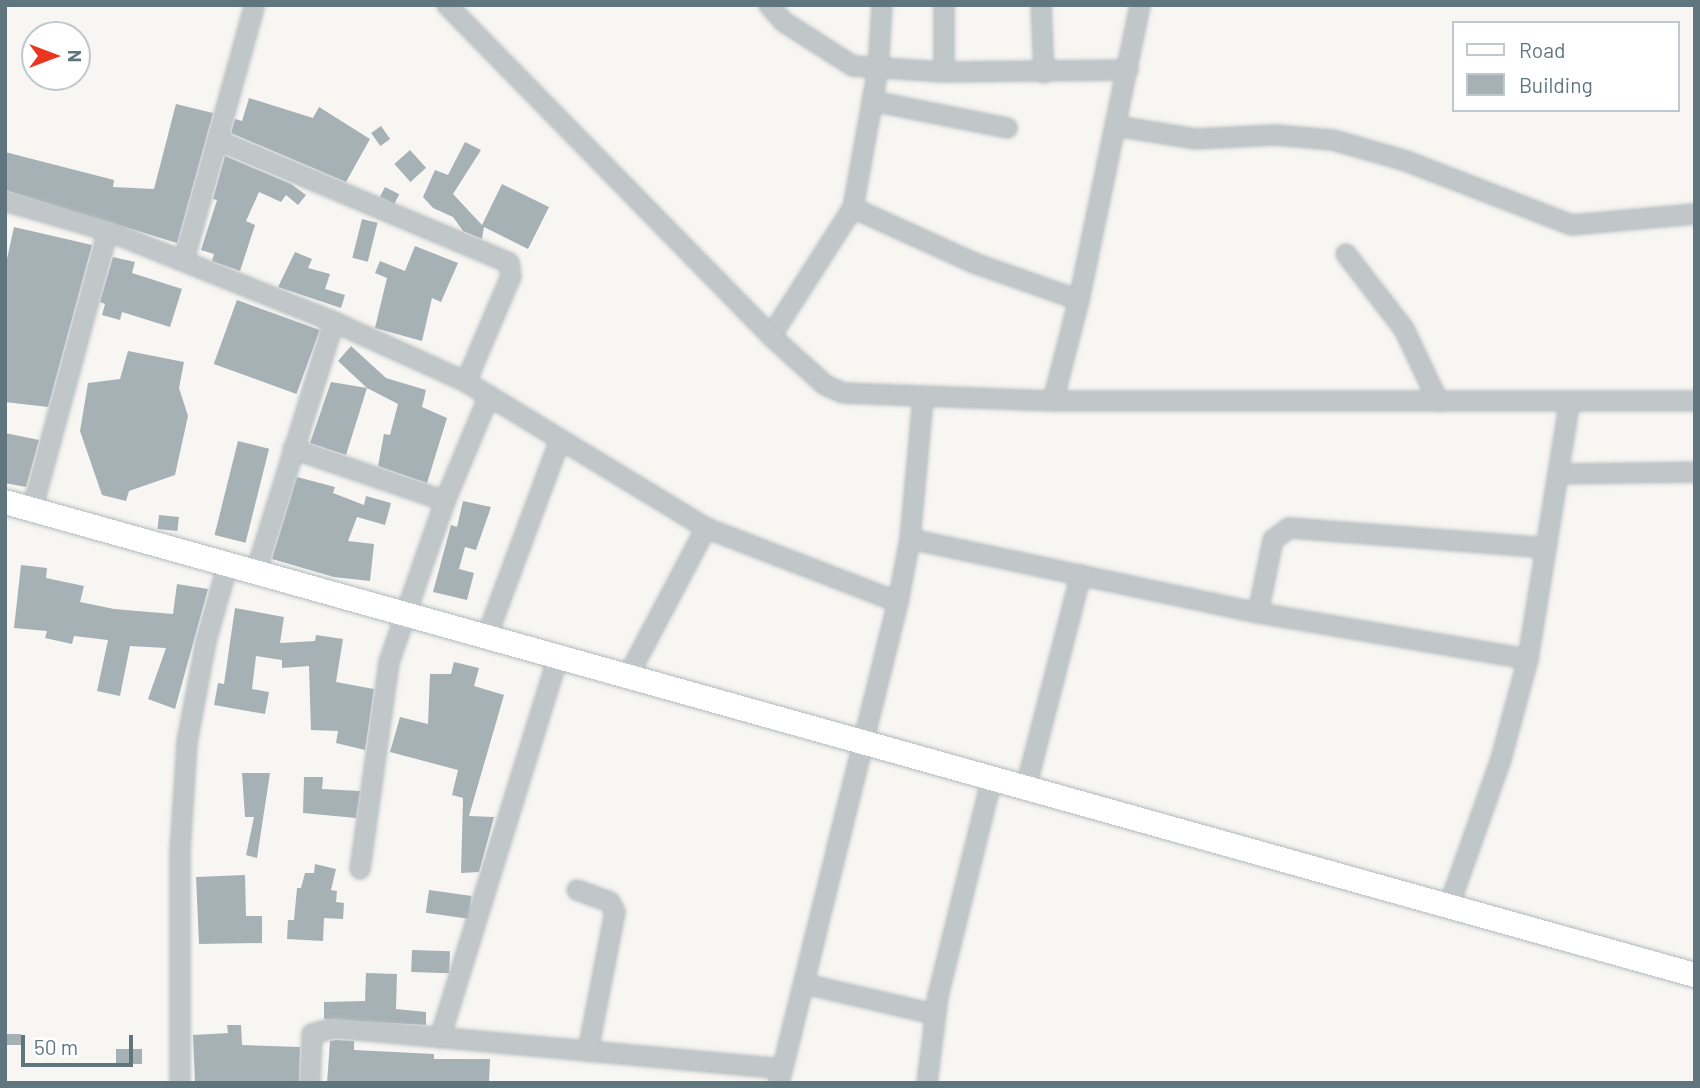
<!DOCTYPE html>
<style>
body{margin:0}
#map{position:relative;width:1700px;height:1088px;overflow:hidden;background:#f7f6f3;font-family:Barlow,sans-serif}
div>[style]{position:absolute}
.building>*{inset:0;background:#a6b1b5;transform-origin:0 0}
.roads{filter:drop-shadow(0 0 2px #b4bbbe) drop-shadow(0 0 2px #b4bbbe)}
.street>*{height:18px;margin:-9px;padding:0 9px;transform-origin:9px;border-radius:9px;background:#c1c7c9}
.secondary>*{height:24px;margin:-12px;padding:0 12px;transform-origin:12px;border-radius:12px;background:#fff}
span{translate:-50% -50%;white-space:nowrap;text-align:center;line-height:1.15;-webkit-text-stroke:7px #fff;paint-order:stroke}
.frame{position:absolute;inset:0;border:7px solid #60767f;pointer-events:none}
.legend{position:absolute;left:1452px;top:21px;width:228px;height:91px;box-sizing:border-box;background:#fff;border:2px solid #bfc8cc;margin:0;padding:9px 12px;list-style:none;font-size:21px;color:#60767f}
.legend li{display:flex;align-items:center;gap:14px;height:35px}
.legend b{width:35px;border:2px solid #bfc8cc}
.north{position:absolute;left:21px;top:21px;width:70px;height:70px;box-sizing:border-box;background:#fff;border:2px solid #bfc8cc;border-radius:50%;rotate:90deg;font-size:19px;font-weight:700;line-height:28px;text-align:center;color:#60767f}
.north::after{content:'';display:block;margin:auto;width:24px;height:32px;background:#ea3520;clip-path:polygon(50% 0,100% 100%,50% 72%,0 100%)}
.scale{position:absolute;left:21px;top:1035px;width:112px;height:32px;box-sizing:border-box;border:4px solid #60767f;border-top:0;padding-left:9px;font-size:21px;line-height:24px;white-space:nowrap;color:#60767f;-webkit-text-stroke:5px #fff;paint-order:stroke}
</style>
<div id="map">
<div class="building">
<i style="clip-path:polygon(249px 98px,313px 118px,319px 107px,370px 139px,346px 182px,231px 133px,235px 119px,242px 121px)"></i>
<i style="clip-path:polygon(176px 104px,213px 113px,177px 243px,5px 190px,5px 152px,114px 180px,113px 187px,154px 189px)"></i>
<i style="left:381px;top:126px;width:16px;height:12px;rotate:55deg"></i>
<i style="clip-path:polygon(465px 142px,481px 150px,453px 194px,482px 225px,502px 184px,549px 207px,528px 249px,484px 227px,482px 239px,463px 231px,453px 217px,433px 208px,423px 197px,435px 170px,448px 175px)"></i>
<i style="left:410px;top:150px;width:24px;height:21px;rotate:48deg"></i>
<i style="clip-path:polygon(225px 156px,291px 184px,306px 195px,298px 205px,286px 195px,281px 202px,259px 192px,246px 221px,255px 225px,240px 271px,212px 261px,214px 254px,201px 250px,217px 200px,213px 199px)"></i>
<i style="left:385px;top:187px;width:16px;height:11px;rotate:27deg"></i>
<i style="left:362px;top:219px;width:16px;height:40px;rotate:14deg"></i>
<i style="clip-path:polygon(14px 227px,92px 245px,48px 407px,5px 402px,5px 268px)"></i>
<i style="clip-path:polygon(415px 246px,458px 263px,441px 302px,432px 298px,422px 341px,375px 328px,387px 278px,375px 273px,380px 261px,405px 271px)"></i>
<i style="clip-path:polygon(295px 252px,312px 259px,308px 268px,330px 274px,325px 289px,345px 295px,341px 308px,278px 287px)"></i>
<i style="clip-path:polygon(113px 257px,135px 262px,132px 273px,182px 289px,170px 327px,122px 312px,120px 320px,102px 315px,105px 304px,100px 302px)"></i>
<i style="left:237px;top:300px;width:88px;height:68px;rotate:20deg"></i>
<i style="clip-path:polygon(351px 346px,386px 378px,426px 390px,422px 407px,447px 418px,427px 483px,378px 466px,384px 434px,390px 435px,398px 404px,367px 388px,346px 455px,310px 443px,331px 382px,367px 388px,338px 361px)"></i>
<i style="clip-path:polygon(128px 351px,184px 362px,179px 388px,188px 416px,175px 475px,129px 491px,126px 501px,102px 495px,80px 431px,88px 383px,120px 379px)"></i>
<i style="clip-path:polygon(5px 433px,39px 440px,26px 487px,5px 483px)"></i>
<i style="left:238px;top:441px;width:32px;height:97px;rotate:14deg"></i>
<i style="clip-path:polygon(297px 477px,335px 487px,333px 493px,364px 505px,366px 496px,391px 503px,385px 525px,357px 517px,348px 541px,374px 544px,370px 581px,334px 577px,272px 559px)"></i>
<i style="clip-path:polygon(463px 501px,491px 507px,476px 550px,465px 547px,459px 569px,474px 573px,467px 600px,433px 592px,451px 525px,457px 527px)"></i>
<i style="left:159px;top:515px;width:20px;height:14px;rotate:6deg"></i>
<i style="clip-path:polygon(21px 565px,47px 568px,46px 578px,84px 586px,80px 602px,114px 609px,173px 614px,177px 584px,208px 589px,175px 709px,148px 699px,166px 648px,130px 646px,120px 696px,97px 691px,108px 640px,74px 636px,72px 644px,45px 638px,47px 631px,14px 628px)"></i>
<i style="clip-path:polygon(235px 608px,284px 617px,280px 643px,315px 641px,316px 635px,343px 639px,336px 682px,374px 689px,365px 750px,336px 743px,338px 731px,311px 730px,309px 666px,282px 668px,282px 660px,256px 656px,252px 689px,269px 692px,265px 714px,214px 705px,218px 683px,224px 684px)"></i>
<i style="clip-path:polygon(454px 662px,479px 668px,474px 686px,504px 695px,469px 816px,494px 817px,479px 872px,461px 873px,463px 798px,452px 795px,458px 770px,390px 752px,400px 717px,428px 724px,430px 674px,451px 674px)"></i>
<i style="clip-path:polygon(242px 773px,270px 773px,257px 858px,246px 855px,254px 817px,245px 817px)"></i>
<i style="clip-path:polygon(304px 777px,323px 777px,322px 789px,360px 791px,356px 818px,303px 813px)"></i>
<i style="clip-path:polygon(315px 864px,336px 869px,331px 890px,337px 891px,336px 902px,344px 903px,343px 919px,324px 918px,323px 941px,287px 939px,288px 920px,294px 920px,297px 888px,301px 888px,305px 873px,314px 873px)"></i>
<i style="clip-path:polygon(245px 875px,246px 916px,262px 916px,262px 943px,199px 944px,196px 877px)"></i>
<i style="left:429px;top:890px;width:43px;height:23px;rotate:8deg"></i>
<i style="left:412px;top:950px;width:38px;height:22px;rotate:2deg"></i>
<i style="clip-path:polygon(366px 973px,397px 974px,396px 1009px,426px 1012px,426px 1025px,324px 1019px,324px 1002px,365px 1001px)"></i>
<i style="clip-path:polygon(227px 1025px,241px 1025px,242px 1045px,300px 1047px,299px 1083px,195px 1083px,193px 1035px,228px 1033px)"></i>
<i style="left:5px;top:1034px;width:16px;height:11px"></i>
<i style="clip-path:polygon(336px 1040px,354px 1041px,354px 1050px,434px 1054px,434px 1059px,490px 1059px,489px 1083px,327px 1083px,330px 1041px)"></i>
<i style="left:116px;top:1049px;width:26px;height:15px"></i>
</div>
<div class="roads">
<div class="street">
<i style="left:447px;top:5px;width:463px;rotate:45.6deg"></i>
<i style="left:771px;top:336px;width:73px;rotate:42.2deg"></i>
<i style="left:825px;top:385px;width:20px;rotate:24deg"></i>
<i style="left:843px;top:393px;width:210px;rotate:2.2deg"></i>
<i style="left:1053px;top:401px;width:642px"></i>
<i style="left:769px;top:5px;width:23px;rotate:49deg"></i>
<i style="left:784px;top:22px;width:82px;rotate:32.5deg"></i>
<i style="left:853px;top:66px;width:91px;rotate:3.8deg"></i>
<i style="left:944px;top:72px;width:184px;rotate:-0.6deg"></i>
<i style="left:944px;top:5px;width:67px;rotate:90deg"></i>
<i style="left:1041px;top:5px;width:68px;rotate:87.5deg"></i>
<i style="left:872px;top:101px;width:138px;rotate:11.3deg"></i>
<i style="left:1116px;top:126px;width:80px;rotate:9.3deg"></i>
<i style="left:1195px;top:139px;width:80px;rotate:-2.9deg"></i>
<i style="left:1275px;top:135px;width:58px;rotate:4.9deg"></i>
<i style="left:1333px;top:140px;width:76px;rotate:16deg"></i>
<i style="left:1406px;top:161px;width:178px;rotate:21.1deg"></i>
<i style="left:1572px;top:225px;width:123px;rotate:-5.1deg"></i>
<i style="left:217px;top:140px;width:317px;rotate:22.8deg"></i>
<i style="left:509px;top:263px;width:13px;rotate:81deg"></i>
<i style="left:511px;top:276px;width:115px;rotate:113deg"></i>
<i style="left:5px;top:201px;width:107px;rotate:16.2deg"></i>
<i style="left:108px;top:231px;width:244px;rotate:21.9deg"></i>
<i style="left:334px;top:322px;width:145px;rotate:24.4deg"></i>
<i style="left:466px;top:382px;width:281px;rotate:31.3deg"></i>
<i style="left:706px;top:528px;width:206px;rotate:21.1deg"></i>
<i style="left:853px;top:208px;width:133px;rotate:24.4deg"></i>
<i style="left:974px;top:263px;width:111px;rotate:19.4deg"></i>
<i style="left:1346px;top:254px;width:95px;rotate:52.3deg"></i>
<i style="left:1404px;top:329px;width:80px;rotate:64.7deg"></i>
<i style="left:184px;top:260px;width:263px;rotate:-74.5deg"></i>
<i style="left:771px;top:336px;width:152px;rotate:-57.4deg"></i>
<i style="left:853px;top:208px;width:141px;rotate:-79.8deg"></i>
<i style="left:878px;top:69px;width:64px;rotate:-86.4deg"></i>
<i style="left:1053px;top:401px;width:104px;rotate:-75.6deg"></i>
<i style="left:1079px;top:300px;width:301px;rotate:-78.3deg"></i>
<i style="left:293px;top:449px;width:161px;rotate:18.9deg"></i>
<i style="left:1558px;top:474px;width:137px;rotate:-0.8deg"></i>
<i style="left:32px;top:510px;width:289px;rotate:-74.8deg"></i>
<i style="left:910px;top:539px;width:356px;rotate:12deg"></i>
<i style="left:1258px;top:613px;width:274px;rotate:9.7deg"></i>
<i style="left:256px;top:572px;width:262px;rotate:-72.7deg"></i>
<i style="left:1258px;top:613px;width:75px;rotate:-78.4deg"></i>
<i style="left:1273px;top:540px;width:20px;rotate:-37deg"></i>
<i style="left:1289px;top:528px;width:258px;rotate:4.4deg"></i>
<i style="left:487px;top:636px;width:207px;rotate:-69.6deg"></i>
<i style="left:628px;top:676px;width:167px;rotate:-62.2deg"></i>
<i style="left:1026px;top:787px;width:219px;rotate:-75.5deg"></i>
<i style="left:360px;top:869px;width:209px;rotate:-82deg"></i>
<i style="left:389px;top:662px;width:170px;rotate:-70.8deg"></i>
<i style="left:445px;top:501px;width:114px;rotate:-67.3deg"></i>
<i style="left:577px;top:890px;width:35px;rotate:20deg"></i>
<i style="left:610px;top:902px;width:11px;rotate:63deg"></i>
<i style="left:615px;top:912px;width:142px;rotate:101deg"></i>
<i style="left:1449px;top:906px;width:156px;rotate:-70.5deg"></i>
<i style="left:1501px;top:759px;width:104px;rotate:-74.9deg"></i>
<i style="left:1528px;top:659px;width:261px;rotate:-80.8deg"></i>
<i style="left:805px;top:984px;width:132px;rotate:13.1deg"></i>
<i style="left:440px;top:1038px;width:400px;rotate:-72.8deg"></i>
<i style="left:180px;top:1083px;width:232px;rotate:-90deg"></i>
<i style="left:180px;top:851px;width:109px;rotate:-86.3deg"></i>
<i style="left:187px;top:742px;width:103px;rotate:-79.3deg"></i>
<i style="left:206px;top:641px;width:80px;rotate:-74.1deg"></i>
<i style="left:310px;top:1083px;width:49px;rotate:-87.7deg"></i>
<i style="left:312px;top:1034px;width:24px;rotate:-15deg"></i>
<i style="left:335px;top:1028px;width:449px;rotate:5.2deg"></i>
<i style="left:779px;top:1083px;width:496px;rotate:-76.1deg"></i>
<i style="left:898px;top:602px;width:64px;rotate:-79.2deg"></i>
<i style="left:910px;top:539px;width:142px;rotate:-84.7deg"></i>
<i style="left:927px;top:1083px;width:88px;rotate:-82.8deg"></i>
<i style="left:938px;top:996px;width:226px;rotate:-76.1deg"></i>
</div>
<div class="secondary">
<i style="left:5px;top:502px;width:1755px;rotate:15.64deg"></i>
</div>
</div>
<div class="frame"></div>
<ul class="legend">
<li><b style="height:9px;background:#fff"></b>Road</li>
<li><b style="height:19px;background:#a6b1b5"></b>Building</li>
</ul>
<div class="north">N</div>
<div class="scale">50 m</div>
</div>
